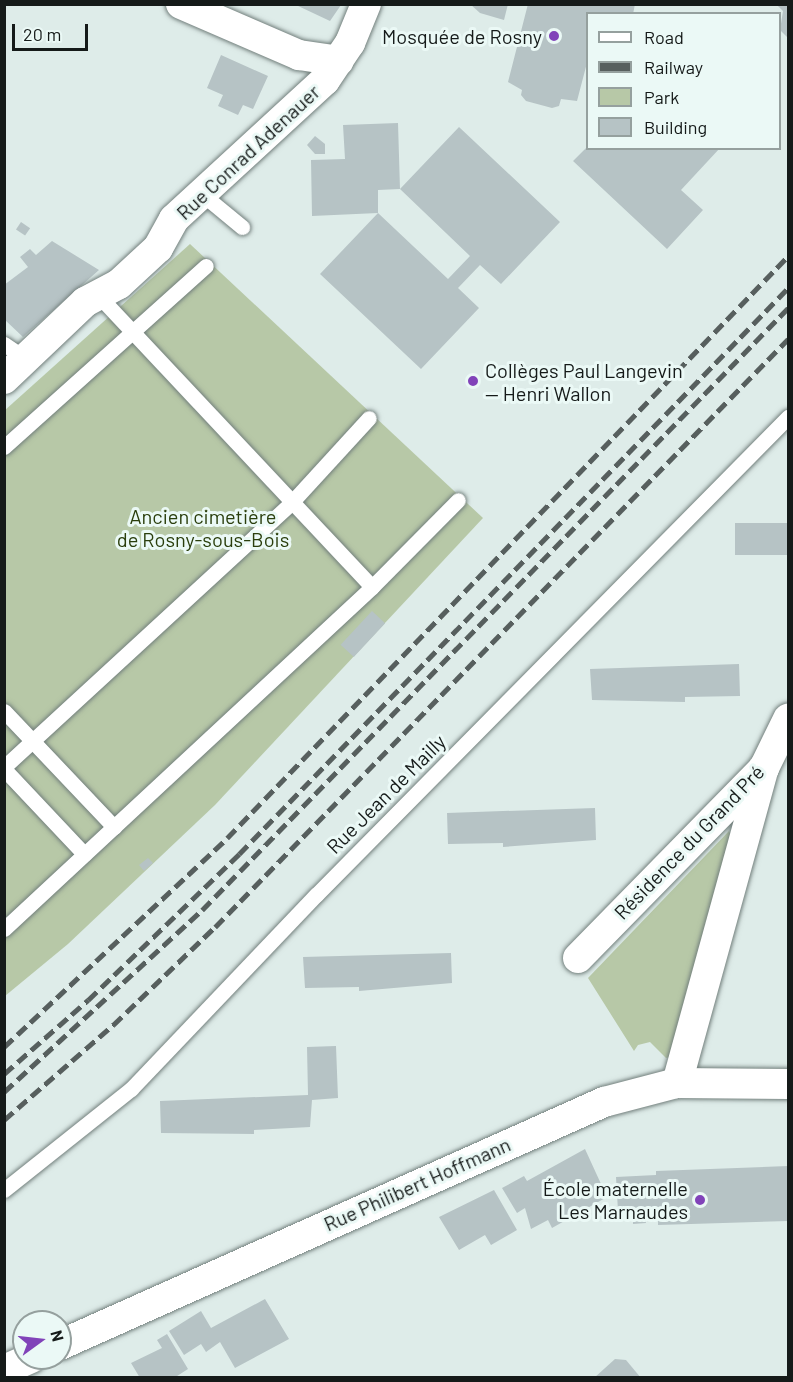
<!DOCTYPE html>
<meta charset="utf-8">
<style>
body{margin:0}
#map{position:relative;width:793px;height:1382px;overflow:hidden;background:#deece9;font-family:Barlow,sans-serif}
div>[style]{position:absolute}
.green>*{inset:0;background:#b7c8a7}
.building>*{inset:0;background:#b6c3c5;transform-origin:0 0}
.roads{filter:drop-shadow(0 0 2px #727f7c) drop-shadow(0 0 2px #727f7c)}
.lane>*{height:15px;margin:-7.5px;padding:0 7.5px;transform-origin:7.5px;border-radius:7.5px;background:#fff}
.street>*{height:30px;margin:-15px;padding:0 15px;transform-origin:15px;border-radius:15px;background:#fff}
.rail>*{height:4.5px;margin-top:-2.25px;transform-origin:0;background:repeating-linear-gradient(90deg,#575f5e 0 12px,transparent 0 18px)}
.dots>*{width:16px;height:16px;translate:-50% -50%;box-sizing:border-box;border:3px solid #ebf9f6;border-radius:50%}
span{translate:-50% -50%;white-space:nowrap;text-align:center;line-height:1.15;-webkit-text-stroke:6px #ebf9f6;paint-order:stroke}
.poi-label{font-size:20px;color:#151a19}
.right{translate:-100% -50%;text-align:right}
.left{translate:0 -50%;text-align:left}
.street-label{font-size:20px;color:#151a19}
.park-label{font-size:20px;color:#2a3e0c}
.frame{position:absolute;inset:0;border:6px solid #151a19;pointer-events:none}
.legend{position:absolute;left:586px;top:12px;width:195px;height:138px;box-sizing:border-box;background:#ebf9f6;border:2px solid #95a09e;margin:0;padding:8px 10px;list-style:none;font-size:18px;color:#151a19}
.legend li{display:flex;align-items:center;gap:12px;height:30px}
.legend b{width:30px;border:2px solid #95a09e}
.north{position:absolute;left:12px;top:1310px;width:60px;height:60px;box-sizing:border-box;background:#ebf9f6;border:2px solid #95a09e;border-radius:50%;rotate:75deg;font-size:16px;font-weight:700;line-height:24px;text-align:center;color:#151a19}
.north::after{content:'';display:block;margin:auto;width:21px;height:27px;background:#8143b9;clip-path:polygon(50% 0,100% 100%,50% 72%,0 100%)}
.scale{position:absolute;left:12px;top:24px;width:76px;height:27px;box-sizing:border-box;border:3px solid #151a19;border-top:0;padding-left:8px;font-size:18px;line-height:21px;white-space:nowrap;color:#151a19;-webkit-text-stroke:4px #ebf9f6;paint-order:stroke}
</style>
<div id="map">
<div class="green">
<i style="clip-path:polygon(190px 244px,483px 518px,215px 805px,68px 944px,5px 996px,4px 411px)"></i>
<i style="clip-path:polygon(729px 831px,731px 835px,670px 1057px,666px 1058px,650px 1042px,638px 1045px,634px 1051px,588px 978px)"></i>
</div>
<div class="building">
<i style="clip-path:polygon(470px 4px,508px 4px,504px 20px,480px 13px)"></i>
<i style="clip-path:polygon(528px 4px,635px 4px,633px 14px,588px 14px,588px 59px,577px 101px,561px 99px,559px 106px,552px 108px,526px 101px,521px 95px,522px 90px,508px 82px)"></i>
<i style="clip-path:polygon(776px 4px,788px 4px,788px 38px,780px 30px,783px 11px)"></i>
<i style="clip-path:polygon(296px 5px,341px 5px,330px 21px)"></i>
<i style="clip-path:polygon(221px 55px,268px 76px,253px 109px,243px 105px,238px 115px,218px 106px,223px 95px,207px 88px)"></i>
<i style="clip-path:polygon(398px 123px,400px 189px,459px 127px,560px 222px,501px 284px,480px 265px,458px 288px,479px 308px,421px 369px,320px 274px,378px 213px,448px 279px,470px 256px,400px 189px,378px 190px,378px 213px,312px 216px,311px 160px,345px 159px,343px 125px)"></i>
<i style="clip-path:polygon(315px 136px,325px 144px,325px 154px,315px 154px,307px 145px)"></i>
<i style="clip-path:polygon(588px 146px,720px 148px,681px 190px,703px 210px,667px 249px,573px 161px)"></i>
<i style="left:21px;top:222px;width:11px;height:9px;rotate:34deg"></i>
<i style="clip-path:polygon(52px 241px,99px 270px,23px 337px,4px 319px,4px 285px,28px 267px,20px 257px,30px 249px,36px 255px)"></i>
<i style="left:788px;top:523px;width:32px;height:53px;rotate:90deg"></i>
<i style="left:372px;top:611px;width:18px;height:46px;rotate:43deg"></i>
<i style="clip-path:polygon(739px 664px,740px 696px,685px 697px,685px 702px,592px 700px,590px 669px)"></i>
<i style="clip-path:polygon(595px 808px,596px 840px,503px 847px,503px 843px,448px 844px,447px 813px)"></i>
<i style="clip-path:polygon(148px 858px,153px 863px,144px 871px,139px 865px)"></i>
<i style="clip-path:polygon(451px 953px,452px 983px,359px 991px,359px 987px,305px 988px,303px 957px)"></i>
<i style="clip-path:polygon(336px 1046px,338px 1098px,312px 1100px,310px 1127px,254px 1130px,254px 1134px,161px 1133px,160px 1101px,308px 1095px,307px 1047px)"></i>
<i style="clip-path:polygon(585px 1149px,607px 1197px,552px 1228px,548px 1220px,531px 1229px,525px 1208px,517px 1213px,502px 1188px,524px 1176px,527px 1181px)"></i>
<i style="clip-path:polygon(788px 1166px,788px 1221px,658px 1225px,658px 1210px,618px 1211px,616px 1177px,656px 1175px,656px 1171px)"></i>
<i style="clip-path:polygon(494px 1190px,517px 1230px,491px 1245px,485px 1235px,459px 1250px,439px 1217px)"></i>
<i style="clip-path:polygon(633px 1218px,645px 1218px,646px 1223px,633px 1224px)"></i>
<i style="clip-path:polygon(265px 1299px,289px 1339px,235px 1368px,220px 1342px,206px 1352px,201px 1344px,184px 1355px,169px 1331px,201px 1311px,211px 1328px)"></i>
<i style="clip-path:polygon(167px 1334px,188px 1369px,174px 1378px,140px 1378px,131px 1363px,162px 1348px,157px 1340px)"></i>
<i style="clip-path:polygon(615px 1359px,626px 1360px,641px 1378px,594px 1378px)"></i>
</div>
<div class="roads">
<div class="lane">
<i style="left:202px;top:194px;width:52px;rotate:39.5deg"></i>
<i style="left:98px;top:295px;width:400px;rotate:46.8deg"></i>
<i style="left:4px;top:344px;width:23px;rotate:34deg"></i>
<i style="left:4px;top:447px;width:271px;rotate:-41.9deg"></i>
<i style="left:4px;top:711px;width:160px;rotate:46.5deg"></i>
<i style="left:4px;top:767px;width:390px;rotate:-42.6deg"></i>
<i style="left:291px;top:503px;width:115px;rotate:-47.5deg"></i>
<i style="left:4px;top:769px;width:117px;rotate:46.7deg"></i>
<i style="left:4px;top:929px;width:502px;rotate:-42.9deg"></i>
<i style="left:372px;top:587px;width:122px;rotate:-45.3deg"></i>
<i style="left:4px;top:1190px;width:162px;rotate:-38.5deg"></i>
<i style="left:131px;top:1089px;width:268px;rotate:-46.4deg"></i>
<i style="left:316px;top:895px;width:672px;rotate:-45.36deg"></i>
</div>
<div class="street">
<i style="left:181px;top:4px;width:129px;rotate:23.4deg"></i>
<i style="left:299px;top:55px;width:40px;rotate:8.5deg"></i>
<i style="left:4px;top:379px;width:112px;rotate:-43.5deg"></i>
<i style="left:85px;top:302px;width:38px;rotate:-28deg"></i>
<i style="left:119px;top:284px;width:53px;rotate:-42.7deg"></i>
<i style="left:158px;top:248px;width:33px;rotate:-61deg"></i>
<i style="left:174px;top:219px;width:205px;rotate:-42.6deg"></i>
<i style="left:325px;top:80px;width:45px;rotate:-56deg"></i>
<i style="left:350px;top:43px;width:42px;rotate:-67.7deg"></i>
<i style="left:578px;top:958px;width:266px;rotate:-45.6deg"></i>
<i style="left:764px;top:768px;width:55px;rotate:-63.9deg"></i>
<i style="left:677px;top:1083px;width:327px;rotate:-74.6deg"></i>
<i style="left:60px;top:1345px;width:596px;rotate:-24.07deg"></i>
<i style="left:604px;top:1102px;width:75px;rotate:-14.6deg"></i>
<i style="left:677px;top:1083px;width:111px;rotate:0.5deg"></i>
<i style="left:4px;top:1370px;width:30px;rotate:-24deg"></i>
</div>
</div>
<div class="rail">
<i style="left:4px;top:1047px;width:306px;rotate:-43.1deg"></i>
<i style="left:227px;top:838px;width:808px;rotate:-46.05deg"></i>
<i style="left:4px;top:1074px;width:112px;rotate:-41.4deg"></i>
<i style="left:88px;top:1000px;width:210px;rotate:-44deg"></i>
<i style="left:239px;top:854px;width:789px;rotate:-45.87deg"></i>
<i style="left:4px;top:1092px;width:269px;rotate:-42.6deg"></i>
<i style="left:202px;top:910px;width:840px;rotate:-45.77deg"></i>
<i style="left:4px;top:1120px;width:145px;rotate:-41.1deg"></i>
<i style="left:113px;top:1025px;width:141px;rotate:-43.9deg"></i>
<i style="left:215px;top:927px;width:821px;rotate:-45.74deg"></i>
</div>
<div class="dots">
<i style="left:554px;top:36px;background:#8143b9"></i>
<i style="left:473px;top:381px;background:#8143b9"></i>
<i style="left:700px;top:1200px;background:#8143b9"></i>
</div>
<div class="poi-label">
<span class="right" style="left:542px;top:36px">Mosquée de Rosny</span>
<span class="left" style="left:485px;top:382px">Collèges Paul Langevin<br>— Henri Wallon</span>
<span class="right" style="left:688px;top:1200px">École maternelle<br>Les Marnaudes</span>
</div>
<div class="street-label">
<span style="left:248px;top:152px;rotate:-43deg">Rue Conrad Adenauer</span>
<span style="left:386px;top:794px;rotate:-45deg">Rue Jean de Mailly</span>
<span style="left:689px;top:842px;rotate:-46deg">Résidence du Grand Pré</span>
<span style="left:417px;top:1184px;rotate:-24deg">Rue Philibert Hoffmann</span>
</div>
<div class="park-label">
<span style="left:203px;top:528px">Ancien cimetière<br>de Rosny-sous-Bois</span>
</div>
<div class="frame"></div>
<ul class="legend">
<li><b style="height:8px;background:#fff"></b>Road</li>
<li><b style="height:8px;background:#575f5e"></b>Railway</li>
<li><b style="height:16px;background:#b7c8a7"></b>Park</li>
<li><b style="height:16px;background:#b6c3c5"></b>Building</li>
</ul>
<div class="north">N</div>
<div class="scale">20 m</div>
</div>
